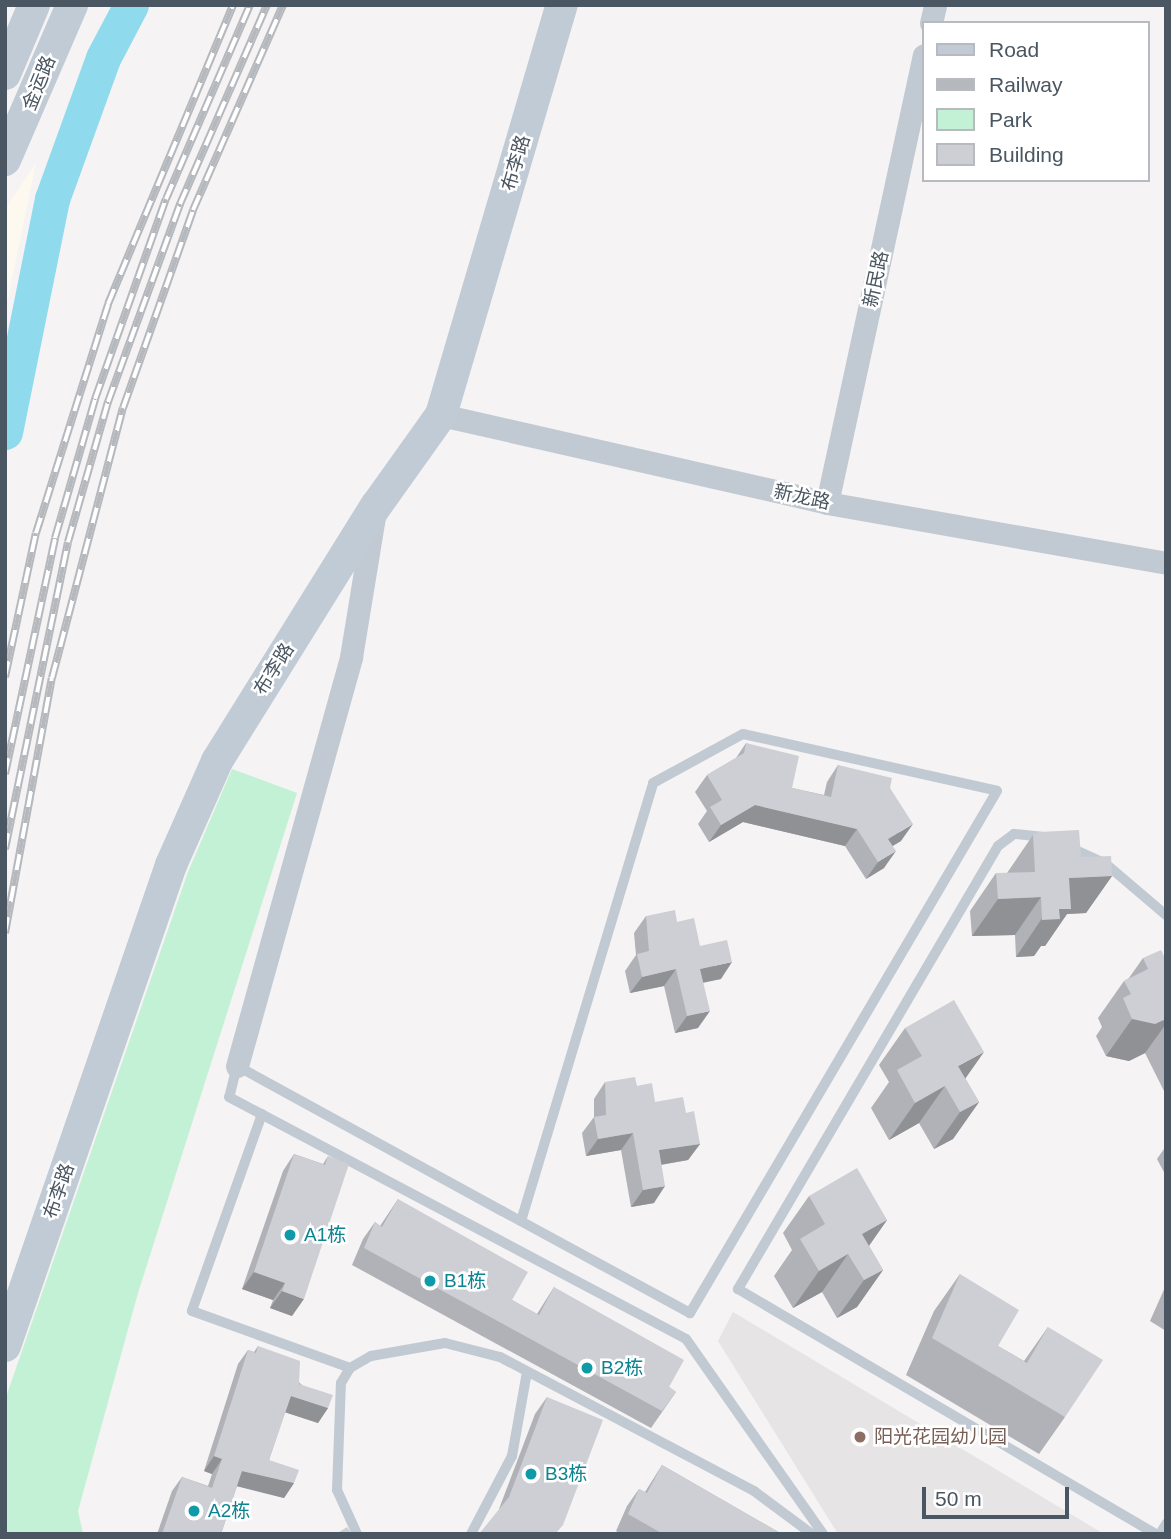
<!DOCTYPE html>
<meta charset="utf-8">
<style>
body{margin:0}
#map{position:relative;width:1171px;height:1539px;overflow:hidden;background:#f5f3f3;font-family:Helvetica,"Noto Sans SC",sans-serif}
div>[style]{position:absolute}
.commercial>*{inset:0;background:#fdf9ef}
.education>*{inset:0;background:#e6e4e5}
.green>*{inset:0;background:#c3f1d5}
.river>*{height:35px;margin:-17.5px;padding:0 17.5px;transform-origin:17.5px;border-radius:17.5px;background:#90daee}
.service>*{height:10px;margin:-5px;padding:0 5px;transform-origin:5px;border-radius:5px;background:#c1cad2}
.minor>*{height:23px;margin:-11.5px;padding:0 11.5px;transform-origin:11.5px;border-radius:11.5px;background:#c1cad2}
.secondary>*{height:32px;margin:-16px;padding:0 16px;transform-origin:16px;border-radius:16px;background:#c1cbd6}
.rail>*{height:8px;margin-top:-4px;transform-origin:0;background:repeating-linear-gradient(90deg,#fff 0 16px,#b5b8bd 0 32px);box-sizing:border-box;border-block:2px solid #b5b8bd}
.wall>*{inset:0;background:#b0b2b7}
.shaded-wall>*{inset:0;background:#909195}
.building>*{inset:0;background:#cdcfd5}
.dots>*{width:19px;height:19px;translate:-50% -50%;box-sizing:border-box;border:4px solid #fff;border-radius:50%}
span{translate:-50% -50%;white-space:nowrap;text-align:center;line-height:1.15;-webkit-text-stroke:5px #fff;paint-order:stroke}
.street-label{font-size:19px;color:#4a5661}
.culture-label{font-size:19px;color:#0d838f}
.left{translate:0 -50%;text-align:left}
.education-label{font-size:19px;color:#785e54}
.frame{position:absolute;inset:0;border:7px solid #4a5661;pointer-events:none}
.legend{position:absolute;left:922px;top:21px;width:228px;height:161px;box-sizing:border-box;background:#fff;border:2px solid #b7bbc0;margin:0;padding:9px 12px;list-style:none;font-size:21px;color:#4a5661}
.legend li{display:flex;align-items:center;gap:14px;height:35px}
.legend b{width:35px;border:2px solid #b7bbc0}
.scale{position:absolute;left:922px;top:1487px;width:147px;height:32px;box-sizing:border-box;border:4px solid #4a5661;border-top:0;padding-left:9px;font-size:21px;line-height:24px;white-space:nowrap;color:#4a5661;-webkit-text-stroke:5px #fff;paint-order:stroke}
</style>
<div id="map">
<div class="commercial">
<i style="clip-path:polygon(36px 163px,5px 313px,5px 209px)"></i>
</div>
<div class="education">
<i style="clip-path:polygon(733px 1312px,1104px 1534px,838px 1534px,718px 1341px)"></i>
</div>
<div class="green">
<i style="clip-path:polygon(232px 769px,297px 793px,138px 1293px,78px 1511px,83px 1534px,5px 1534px,5px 1400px,188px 872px)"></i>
</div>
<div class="river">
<i style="left:5px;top:432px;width:238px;rotate:-78.6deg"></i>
<i style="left:52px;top:199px;width:150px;rotate:-70.1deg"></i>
<i style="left:103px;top:58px;width:60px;rotate:-62.2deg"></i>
</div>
<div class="service">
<i style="left:1044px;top:837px;width:30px;rotate:-174deg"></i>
<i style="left:1014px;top:834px;width:20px;rotate:143deg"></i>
<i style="left:998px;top:846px;width:514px;rotate:120.41deg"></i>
<i style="left:738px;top:1289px;width:484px;rotate:30.4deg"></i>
<i style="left:1069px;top:847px;width:41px;rotate:24.7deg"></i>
<i style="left:1106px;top:864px;width:79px;rotate:40.4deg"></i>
<i style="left:262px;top:1114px;width:209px;rotate:109.6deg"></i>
<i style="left:192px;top:1311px;width:168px;rotate:19.8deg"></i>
<i style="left:521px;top:1221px;width:457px;rotate:-73.2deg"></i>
<i style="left:653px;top:783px;width:102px;rotate:-28.6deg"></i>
<i style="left:743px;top:734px;width:260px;rotate:12.6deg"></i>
<i style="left:997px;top:791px;width:606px;rotate:120.46deg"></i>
<i style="left:690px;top:1313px;width:214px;rotate:-151.5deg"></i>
<i style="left:502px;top:1211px;width:302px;rotate:-151.3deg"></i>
<i style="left:237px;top:1066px;width:32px;rotate:104deg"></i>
<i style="left:229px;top:1097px;width:517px;rotate:27.9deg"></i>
<i style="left:686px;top:1339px;width:238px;rotate:54.9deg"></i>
<i style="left:357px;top:1534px;width:48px;rotate:-114.4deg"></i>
<i style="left:337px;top:1490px;width:107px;rotate:-87.9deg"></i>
<i style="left:341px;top:1383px;width:17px;rotate:-59deg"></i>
<i style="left:350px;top:1368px;width:24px;rotate:-30deg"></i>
<i style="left:371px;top:1356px;width:75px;rotate:-10deg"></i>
<i style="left:445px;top:1343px;width:57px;rotate:14.3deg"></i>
<i style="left:500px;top:1357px;width:287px;rotate:27.8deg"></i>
<i style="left:754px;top:1491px;width:72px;rotate:36.6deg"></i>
<i style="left:471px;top:1534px;width:88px;rotate:-62.3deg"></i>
<i style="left:512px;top:1456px;width:85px;rotate:-79.9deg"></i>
<i style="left:1160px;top:1534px;width:12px;rotate:-59deg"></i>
</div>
<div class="minor">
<i style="left:931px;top:23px;width:18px;rotate:-77deg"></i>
<i style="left:441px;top:415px;width:396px;rotate:12.8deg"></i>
<i style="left:827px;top:503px;width:344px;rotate:10deg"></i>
<i style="left:827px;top:503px;width:458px;rotate:-77.8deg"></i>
<i style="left:237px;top:1066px;width:425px;rotate:-74.4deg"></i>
<i style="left:351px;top:657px;width:143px;rotate:-80.7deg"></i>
</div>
<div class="secondary">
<i style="left:5px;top:74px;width:75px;rotate:-67.2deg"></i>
<i style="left:5px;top:160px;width:169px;rotate:-66.6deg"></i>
<i style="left:5px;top:1346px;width:509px;rotate:-70.96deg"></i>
<i style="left:171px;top:865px;width:114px;rotate:-66.1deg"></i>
<i style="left:217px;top:761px;width:301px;rotate:-58.1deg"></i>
<i style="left:376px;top:506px;width:112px;rotate:-54.5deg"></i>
<i style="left:441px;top:415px;width:427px;rotate:-73.6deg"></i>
</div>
<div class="rail">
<i style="left:5px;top:677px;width:147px;rotate:-77.9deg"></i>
<i style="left:36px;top:533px;width:240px;rotate:-72.5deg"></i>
<i style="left:108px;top:304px;width:324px;rotate:-67.3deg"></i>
<i style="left:5px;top:774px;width:241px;rotate:-78deg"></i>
<i style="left:55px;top:538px;width:145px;rotate:-73.9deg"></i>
<i style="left:95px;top:399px;width:212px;rotate:-70.5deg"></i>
<i style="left:166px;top:199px;width:211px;rotate:-66.6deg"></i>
<i style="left:5px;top:849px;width:313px;rotate:-78.4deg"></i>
<i style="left:68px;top:542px;width:146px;rotate:-74.1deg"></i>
<i style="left:108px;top:402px;width:211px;rotate:-70deg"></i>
<i style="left:180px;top:204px;width:217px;rotate:-66.4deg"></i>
<i style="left:5px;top:933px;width:259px;rotate:-79.6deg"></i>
<i style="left:52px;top:678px;width:279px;rotate:-75.3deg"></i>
<i style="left:123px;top:408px;width:210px;rotate:-70.5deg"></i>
<i style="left:193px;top:210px;width:224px;rotate:-66.3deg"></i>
</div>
<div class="wall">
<i style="clip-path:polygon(746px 743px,792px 788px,824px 795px,827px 782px,838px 765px,890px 788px,901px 841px,892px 846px,884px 868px,866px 879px,845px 846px,743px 822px,709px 842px,698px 824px,707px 811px,695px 792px,707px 775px,736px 758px)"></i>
<i style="clip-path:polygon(1033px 835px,1081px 857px,1112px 876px,1086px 913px,1067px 914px,1045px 946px,1041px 946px,1034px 956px,1016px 957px,1015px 935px,972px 936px,970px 911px,996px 873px,1007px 873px)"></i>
<i style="clip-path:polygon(646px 916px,677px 922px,700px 946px,721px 979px,703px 982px,698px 1028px,675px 1033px,664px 986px,630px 993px,625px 971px,636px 955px,634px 933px)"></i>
<i style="clip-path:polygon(1143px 958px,1166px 960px,1166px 1095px,1145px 1053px,1129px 1061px,1106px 1056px,1096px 1036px,1102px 1027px,1098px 1018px,1124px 981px,1129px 978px)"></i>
<i style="clip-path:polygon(905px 1028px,965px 1078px,979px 1102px,953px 1139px,934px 1149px,919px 1123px,889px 1140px,871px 1108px,889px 1082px,879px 1065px)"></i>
<i style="clip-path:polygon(605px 1082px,637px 1086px,655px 1102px,686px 1113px,700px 1144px,688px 1160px,661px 1165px,654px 1203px,631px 1207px,621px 1150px,586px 1156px,582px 1133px,594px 1117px,594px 1099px)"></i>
<i style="clip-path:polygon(1166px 1146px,1166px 1176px,1157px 1159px)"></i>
<i style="clip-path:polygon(294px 1154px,323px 1164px,328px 1156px,292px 1316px,270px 1308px,273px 1300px,242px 1289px,283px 1171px)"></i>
<i style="clip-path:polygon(809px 1196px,887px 1220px,869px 1246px,883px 1270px,857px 1307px,837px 1318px,822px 1292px,793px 1308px,774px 1276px,792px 1250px,783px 1233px)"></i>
<i style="clip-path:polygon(398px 1199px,512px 1300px,537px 1314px,554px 1287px,669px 1387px,676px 1392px,651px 1428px,352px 1265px,363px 1239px,375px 1222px,380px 1226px)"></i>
<i style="clip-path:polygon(960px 1274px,998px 1346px,1024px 1361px,1048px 1327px,1065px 1417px,1039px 1454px,906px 1375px,934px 1311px)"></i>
<i style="clip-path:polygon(1166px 1285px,1166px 1331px,1150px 1321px)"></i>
<i style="clip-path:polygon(258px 1346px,328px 1408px,318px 1423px,285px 1412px,269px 1460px,294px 1483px,284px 1498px,237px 1486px,221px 1534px,157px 1534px,172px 1491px,182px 1477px,208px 1486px,212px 1474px,204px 1471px,238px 1364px,248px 1350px,254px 1352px)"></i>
<i style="clip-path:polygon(547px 1397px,556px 1534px,499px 1509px,535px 1414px)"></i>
<i style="clip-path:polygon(662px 1465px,782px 1534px,621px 1534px,616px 1531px,627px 1506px,639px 1489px,645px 1492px)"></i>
</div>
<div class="shaded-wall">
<i style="clip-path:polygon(755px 805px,857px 829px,845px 846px,743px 822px,709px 842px,721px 825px)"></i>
<i style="clip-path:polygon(913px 824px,901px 841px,876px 856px,888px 839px)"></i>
<i style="clip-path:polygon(896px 851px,884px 868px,866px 879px,878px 862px)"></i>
<i style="clip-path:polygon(1112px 876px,1086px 913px,1067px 914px,1045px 946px,1041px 946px,1034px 956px,1016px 957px,1069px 878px)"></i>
<i style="clip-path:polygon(1041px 897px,1015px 935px,972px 936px,998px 899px)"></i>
<i style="clip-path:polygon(732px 962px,721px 979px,688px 986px,700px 969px)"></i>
<i style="clip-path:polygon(676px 969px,664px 986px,630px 993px,642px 977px)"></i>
<i style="clip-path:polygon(710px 1011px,698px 1028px,675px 1033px,687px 1016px)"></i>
<i style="clip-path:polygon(1132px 1019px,1166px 1019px,1166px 1024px,1145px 1053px,1129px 1061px,1106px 1056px)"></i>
<i style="clip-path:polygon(984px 1052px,958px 1089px,945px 1086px,919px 1123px,889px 1140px,915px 1103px,958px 1066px)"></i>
<i style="clip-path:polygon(979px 1102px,953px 1139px,934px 1149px,960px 1112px)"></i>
<i style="clip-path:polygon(633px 1133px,621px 1150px,586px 1156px,598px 1139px)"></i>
<i style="clip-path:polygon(700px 1144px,688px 1160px,647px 1167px,659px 1150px)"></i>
<i style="clip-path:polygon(665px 1186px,654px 1203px,631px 1207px,643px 1190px)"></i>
<i style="clip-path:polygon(887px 1220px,861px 1257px,848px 1254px,822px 1292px,793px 1308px,819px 1271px,862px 1234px)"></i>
<i style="clip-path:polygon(883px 1270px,857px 1307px,837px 1318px,864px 1280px)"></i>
<i style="clip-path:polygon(254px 1272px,285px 1283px,273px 1300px,242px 1289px)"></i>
<i style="clip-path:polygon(282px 1291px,304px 1299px,292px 1316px,270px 1308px)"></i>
<i style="clip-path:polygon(291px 1396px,328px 1408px,318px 1423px,281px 1411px)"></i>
<i style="clip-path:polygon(214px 1456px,222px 1459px,212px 1474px,204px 1471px)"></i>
<i style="clip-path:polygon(242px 1471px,294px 1483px,284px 1498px,232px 1485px)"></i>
</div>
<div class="building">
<i style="clip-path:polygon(746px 743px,799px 756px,792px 788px,831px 797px,838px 765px,892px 778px,890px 788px,913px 824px,888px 839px,896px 851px,878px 862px,857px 829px,755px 805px,721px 825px,710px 807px,722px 800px,707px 775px,744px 753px)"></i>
<i style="clip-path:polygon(1079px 830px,1081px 857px,1111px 856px,1112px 876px,1069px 878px,1071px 909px,1059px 909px,1060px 919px,1042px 920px,1041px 897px,998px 899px,996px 873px,1035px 872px,1033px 835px,1039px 832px)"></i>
<i style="clip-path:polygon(675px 910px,677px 922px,694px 918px,700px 946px,727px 940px,732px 962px,700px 969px,710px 1011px,687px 1016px,676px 969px,642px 977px,637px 954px,649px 951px,646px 916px)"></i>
<i style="clip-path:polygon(1161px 950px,1166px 960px,1166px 1019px,1155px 1024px,1132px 1019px,1123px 998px,1131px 994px,1124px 981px,1148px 969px,1143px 958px)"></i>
<i style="clip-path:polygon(954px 1000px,984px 1052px,958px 1066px,979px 1102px,960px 1112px,945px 1086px,915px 1103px,897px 1070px,922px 1056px,905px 1028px)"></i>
<i style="clip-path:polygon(635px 1077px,637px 1086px,652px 1083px,655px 1102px,683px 1097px,686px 1113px,694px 1111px,700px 1144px,659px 1150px,665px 1186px,643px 1190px,633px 1133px,598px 1139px,594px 1117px,606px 1115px,605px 1082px)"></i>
<i style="clip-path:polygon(294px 1154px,325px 1165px,328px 1156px,349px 1164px,304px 1299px,282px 1291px,285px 1283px,254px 1272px)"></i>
<i style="clip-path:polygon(857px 1168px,887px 1220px,862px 1234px,883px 1270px,864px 1280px,848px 1254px,819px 1271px,800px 1239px,825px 1224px,809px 1196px)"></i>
<i style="clip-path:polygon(398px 1199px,528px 1272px,512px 1300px,539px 1315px,554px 1287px,684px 1360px,669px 1387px,676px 1392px,662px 1411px,364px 1248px,375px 1222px,382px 1227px)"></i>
<i style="clip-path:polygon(960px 1274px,1019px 1310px,998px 1346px,1012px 1354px,1027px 1363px,1048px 1327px,1103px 1360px,1065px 1417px,932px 1338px)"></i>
<i style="clip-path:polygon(258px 1346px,300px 1361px,299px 1384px,333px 1395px,328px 1408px,291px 1396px,269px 1460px,299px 1470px,294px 1483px,242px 1471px,221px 1534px,162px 1534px,182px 1477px,212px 1488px,222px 1459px,214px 1456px,248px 1350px,256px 1353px)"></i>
<i style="clip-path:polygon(547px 1397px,603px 1420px,563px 1525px,555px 1534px,479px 1534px,509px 1497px)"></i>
<i style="clip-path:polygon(662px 1465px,782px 1534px,663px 1534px,628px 1514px,639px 1489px,647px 1493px)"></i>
<i style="clip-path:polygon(347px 1527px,352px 1534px,336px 1534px)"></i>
</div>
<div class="dots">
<i style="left:290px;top:1235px;background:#0f9aa8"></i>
<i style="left:430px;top:1281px;background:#0f9aa8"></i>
<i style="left:587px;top:1368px;background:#0f9aa8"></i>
<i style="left:860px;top:1437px;background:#8d6e63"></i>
<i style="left:531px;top:1474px;background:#0f9aa8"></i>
<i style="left:194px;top:1511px;background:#0f9aa8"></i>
</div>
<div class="street-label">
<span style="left:39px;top:83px;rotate:-68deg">金运路</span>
<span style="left:516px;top:163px;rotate:-74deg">布李路</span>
<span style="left:876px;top:279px;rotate:-78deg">新民路</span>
<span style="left:802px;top:497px;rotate:12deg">新龙路</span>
<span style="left:274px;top:669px;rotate:-58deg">布李路</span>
<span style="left:59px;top:1191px;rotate:-71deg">布李路</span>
</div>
<div class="culture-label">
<span class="left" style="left:304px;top:1235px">A1栋</span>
<span class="left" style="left:444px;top:1281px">B1栋</span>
<span class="left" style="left:601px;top:1368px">B2栋</span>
<span class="left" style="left:545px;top:1474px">B3栋</span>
<span class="left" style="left:208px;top:1511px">A2栋</span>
</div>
<div class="education-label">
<span class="left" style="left:874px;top:1437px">阳光花园幼儿园</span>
</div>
<div class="frame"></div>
<ul class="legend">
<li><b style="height:9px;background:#c1cbd6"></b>Road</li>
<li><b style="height:9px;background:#b5b8bd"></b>Railway</li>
<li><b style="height:19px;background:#c3f1d5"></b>Park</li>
<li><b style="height:19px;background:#cdcfd5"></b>Building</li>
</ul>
<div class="scale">50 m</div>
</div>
